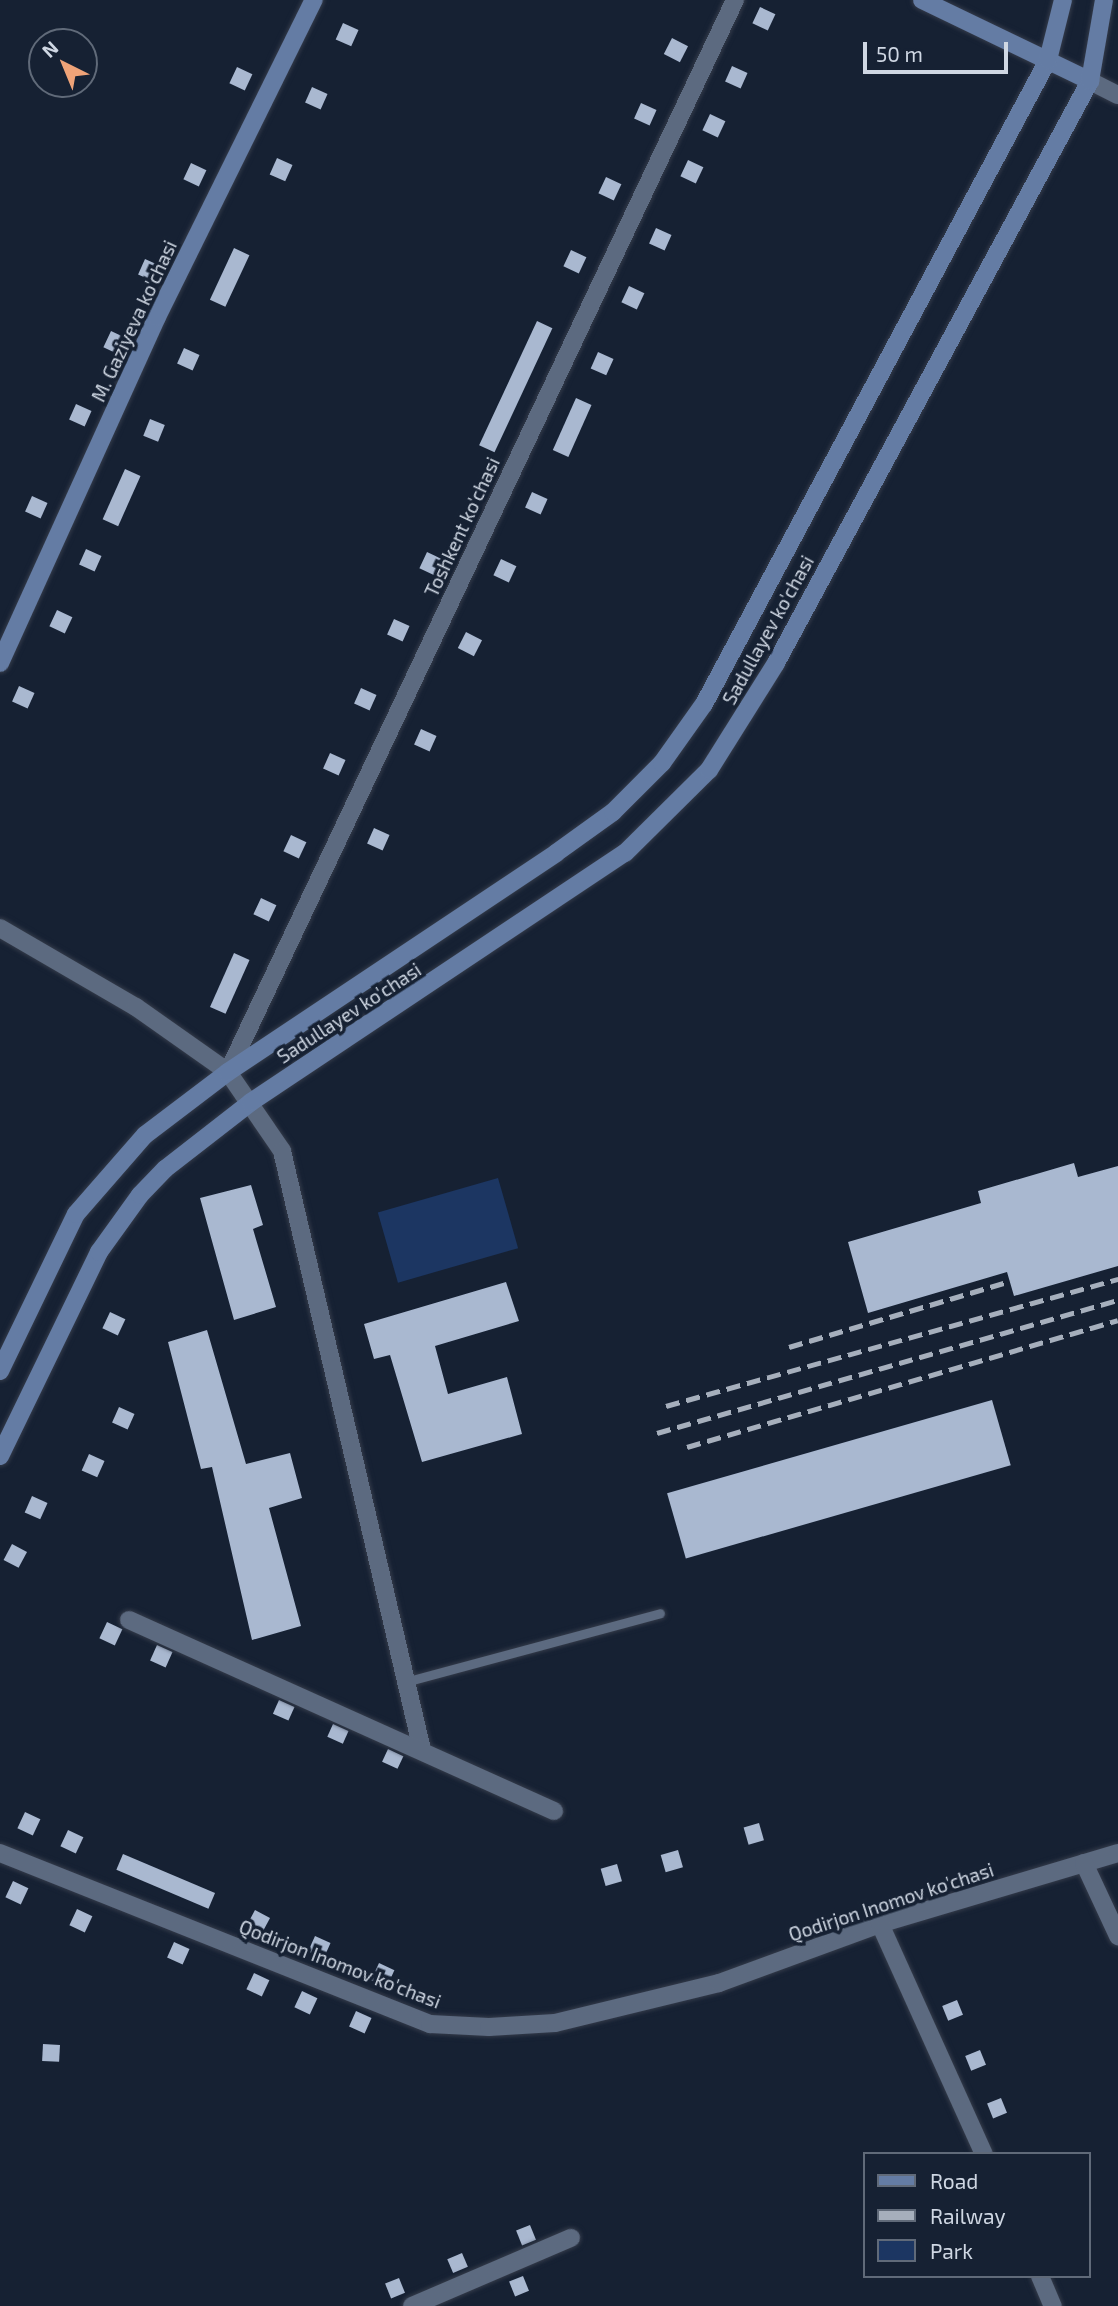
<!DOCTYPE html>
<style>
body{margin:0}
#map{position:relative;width:1118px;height:2306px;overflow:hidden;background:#162133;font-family:"Exo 2",sans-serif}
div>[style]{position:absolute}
.green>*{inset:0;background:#1c3662;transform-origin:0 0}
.building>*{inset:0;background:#a9b8d0;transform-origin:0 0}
.roads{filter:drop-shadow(0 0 2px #343b4a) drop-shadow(0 0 2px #343b4a)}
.lane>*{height:9px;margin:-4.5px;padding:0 4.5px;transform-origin:4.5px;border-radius:4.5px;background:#5c6a80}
.street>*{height:18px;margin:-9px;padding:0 9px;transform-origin:9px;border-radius:9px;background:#5c6a80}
.secondary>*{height:18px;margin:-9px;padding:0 9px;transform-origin:9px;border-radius:9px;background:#647ca4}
.rail>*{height:5px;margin-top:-2.5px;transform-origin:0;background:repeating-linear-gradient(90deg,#a6afbc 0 14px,transparent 0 21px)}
span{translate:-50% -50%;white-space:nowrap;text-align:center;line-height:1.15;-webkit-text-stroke:7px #162133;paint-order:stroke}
.street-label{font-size:19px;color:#cfd7e3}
.legend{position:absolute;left:863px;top:2152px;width:228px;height:126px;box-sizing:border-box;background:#162133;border:2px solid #606a79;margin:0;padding:9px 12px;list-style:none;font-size:21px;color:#cfd7e3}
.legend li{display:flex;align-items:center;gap:14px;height:35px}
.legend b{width:35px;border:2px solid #606a79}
.north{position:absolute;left:28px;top:28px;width:70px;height:70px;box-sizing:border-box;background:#162133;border:2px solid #606a79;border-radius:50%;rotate:317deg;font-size:19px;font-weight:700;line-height:28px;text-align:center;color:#cfd7e3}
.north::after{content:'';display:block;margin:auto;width:24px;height:32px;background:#efa378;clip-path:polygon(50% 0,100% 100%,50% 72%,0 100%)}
.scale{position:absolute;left:863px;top:42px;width:145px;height:32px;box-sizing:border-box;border:4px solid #cfd7e3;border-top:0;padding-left:9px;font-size:21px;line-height:24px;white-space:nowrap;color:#cfd7e3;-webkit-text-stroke:5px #162133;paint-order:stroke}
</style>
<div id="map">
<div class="green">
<i style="left:498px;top:1178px;width:73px;height:125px;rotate:74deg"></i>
</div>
<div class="building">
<i style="left:760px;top:7px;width:17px;height:18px;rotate:25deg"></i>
<i style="left:343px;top:23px;width:17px;height:18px;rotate:24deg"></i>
<i style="left:672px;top:38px;width:18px;height:18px;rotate:27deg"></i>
<i style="left:732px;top:66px;width:17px;height:17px;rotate:24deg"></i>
<i style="left:237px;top:67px;width:17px;height:18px;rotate:25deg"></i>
<i style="left:312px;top:87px;width:17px;height:17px;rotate:24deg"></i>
<i style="left:641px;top:103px;width:17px;height:17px;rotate:24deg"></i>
<i style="left:710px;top:114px;width:17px;height:18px;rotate:25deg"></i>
<i style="left:277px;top:158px;width:17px;height:18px;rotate:24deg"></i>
<i style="left:688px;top:160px;width:17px;height:18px;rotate:25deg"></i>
<i style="left:191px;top:163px;width:17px;height:18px;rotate:25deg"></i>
<i style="left:606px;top:177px;width:17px;height:18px;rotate:25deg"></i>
<i style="left:656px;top:228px;width:17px;height:17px;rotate:24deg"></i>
<i style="left:234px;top:248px;width:17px;height:57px;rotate:25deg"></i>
<i style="left:571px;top:250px;width:17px;height:18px;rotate:25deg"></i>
<i style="left:145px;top:259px;width:17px;height:17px;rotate:24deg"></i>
<i style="left:629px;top:286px;width:17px;height:18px;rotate:25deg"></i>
<i style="left:537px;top:321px;width:17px;height:137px;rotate:25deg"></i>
<i style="left:111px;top:331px;width:17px;height:18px;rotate:25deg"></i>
<i style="left:184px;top:348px;width:17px;height:17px;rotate:24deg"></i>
<i style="left:598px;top:352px;width:17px;height:18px;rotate:24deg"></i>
<i style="left:576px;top:398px;width:17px;height:57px;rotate:24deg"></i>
<i style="left:76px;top:404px;width:17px;height:17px;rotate:24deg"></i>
<i style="left:150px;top:419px;width:16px;height:18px;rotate:22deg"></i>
<i style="left:125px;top:469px;width:17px;height:55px;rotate:24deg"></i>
<i style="left:532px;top:492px;width:17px;height:17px;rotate:24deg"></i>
<i style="left:32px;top:496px;width:17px;height:17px;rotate:24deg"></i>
<i style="left:86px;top:549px;width:17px;height:17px;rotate:24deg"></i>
<i style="left:427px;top:552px;width:17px;height:18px;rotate:25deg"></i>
<i style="left:501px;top:559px;width:17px;height:18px;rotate:25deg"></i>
<i style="left:57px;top:610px;width:17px;height:18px;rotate:25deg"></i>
<i style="left:394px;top:619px;width:17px;height:17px;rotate:24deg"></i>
<i style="left:466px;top:632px;width:18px;height:18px;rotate:27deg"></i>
<i style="left:19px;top:686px;width:17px;height:17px;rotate:24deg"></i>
<i style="left:361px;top:688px;width:17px;height:17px;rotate:24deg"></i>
<i style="left:421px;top:729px;width:17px;height:17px;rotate:24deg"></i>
<i style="left:330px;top:753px;width:17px;height:17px;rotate:24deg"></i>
<i style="left:374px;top:828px;width:17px;height:17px;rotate:24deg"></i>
<i style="left:291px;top:835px;width:17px;height:18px;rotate:25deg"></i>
<i style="left:261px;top:898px;width:17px;height:18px;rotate:25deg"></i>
<i style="left:234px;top:953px;width:17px;height:59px;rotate:24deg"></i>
<i style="clip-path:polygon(1074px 1163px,1078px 1177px,1118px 1166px,1118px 1266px,1014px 1296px,1007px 1272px,868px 1313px,848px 1242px,981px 1203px,978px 1191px)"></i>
<i style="clip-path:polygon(251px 1185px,263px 1225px,253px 1229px,276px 1307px,234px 1320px,200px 1198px)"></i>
<i style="clip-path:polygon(506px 1282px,519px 1321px,435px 1346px,448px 1394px,507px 1377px,522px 1434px,422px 1462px,390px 1355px,374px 1359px,364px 1324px)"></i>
<i style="left:110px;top:1312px;width:17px;height:18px;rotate:25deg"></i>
<i style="clip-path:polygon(207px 1330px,246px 1464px,290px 1453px,302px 1498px,269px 1508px,301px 1626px,252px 1640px,212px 1467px,201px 1469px,168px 1342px)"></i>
<i style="left:992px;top:1400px;width:68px;height:338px;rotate:74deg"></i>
<i style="left:119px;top:1407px;width:17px;height:17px;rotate:24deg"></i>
<i style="left:89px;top:1454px;width:17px;height:18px;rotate:24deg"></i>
<i style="left:32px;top:1496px;width:17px;height:18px;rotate:24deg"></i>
<i style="left:12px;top:1544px;width:17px;height:18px;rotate:28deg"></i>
<i style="left:107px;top:1622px;width:17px;height:18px;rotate:25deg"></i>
<i style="left:157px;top:1645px;width:17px;height:17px;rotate:24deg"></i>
<i style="left:279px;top:1700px;width:17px;height:15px;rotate:24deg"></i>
<i style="left:333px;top:1724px;width:17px;height:14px;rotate:24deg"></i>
<i style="left:388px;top:1749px;width:17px;height:14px;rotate:25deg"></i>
<i style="left:25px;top:1812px;width:17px;height:18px;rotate:25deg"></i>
<i style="left:759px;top:1823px;width:18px;height:16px;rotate:74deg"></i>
<i style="left:68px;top:1830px;width:17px;height:18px;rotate:25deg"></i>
<i style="left:678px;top:1850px;width:18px;height:18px;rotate:74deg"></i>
<i style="left:123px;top:1854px;width:100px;height:17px;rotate:23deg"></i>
<i style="left:617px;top:1864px;width:18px;height:17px;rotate:74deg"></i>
<i style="left:13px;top:1881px;width:17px;height:18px;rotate:25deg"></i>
<i style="left:77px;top:1909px;width:17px;height:18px;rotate:25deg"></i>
<i style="left:255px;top:1910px;width:17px;height:19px;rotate:28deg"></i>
<i style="left:315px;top:1936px;width:17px;height:17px;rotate:24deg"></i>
<i style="left:174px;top:1942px;width:17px;height:17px;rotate:24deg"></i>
<i style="left:379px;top:1963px;width:17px;height:19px;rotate:25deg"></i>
<i style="left:254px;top:1973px;width:17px;height:18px;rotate:25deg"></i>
<i style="left:302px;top:1991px;width:17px;height:18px;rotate:25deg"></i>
<i style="left:957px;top:2000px;width:16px;height:16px;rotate:68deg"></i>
<i style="left:356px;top:2011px;width:17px;height:17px;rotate:24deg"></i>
<i style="left:43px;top:2044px;width:17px;height:17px;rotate:3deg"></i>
<i style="left:980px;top:2050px;width:16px;height:16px;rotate:68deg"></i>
<i style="left:1001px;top:2098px;width:16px;height:15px;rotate:68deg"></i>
<i style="left:530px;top:2225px;width:16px;height:15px;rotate:68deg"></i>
<i style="left:462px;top:2253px;width:15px;height:16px;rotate:67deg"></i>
<i style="left:523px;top:2276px;width:16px;height:15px;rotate:68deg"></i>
<i style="left:399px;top:2278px;width:16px;height:15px;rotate:68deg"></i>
</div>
<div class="roads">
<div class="lane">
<i style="left:405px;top:1682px;width:264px;rotate:-15.1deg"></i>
</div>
<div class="street">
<i style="left:1090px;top:81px;width:31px;rotate:27deg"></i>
<i style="left:0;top:928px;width:157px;rotate:30.2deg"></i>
<i style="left:136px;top:1007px;width:113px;rotate:35.2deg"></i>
<i style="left:228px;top:1072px;width:96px;rotate:55.6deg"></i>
<i style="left:282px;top:1151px;width:615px;rotate:76.84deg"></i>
<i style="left:228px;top:1072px;width:1186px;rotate:-64.69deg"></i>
<i style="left:129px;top:1620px;width:466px;rotate:24.2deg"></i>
<i style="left:0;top:1853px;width:463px;rotate:21.7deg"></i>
<i style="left:430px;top:2024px;width:59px;rotate:2.9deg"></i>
<i style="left:489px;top:2027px;width:66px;rotate:-3.5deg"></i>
<i style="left:555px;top:2023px;width:169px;rotate:-13.7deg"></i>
<i style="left:719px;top:1983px;width:171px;rotate:-20.1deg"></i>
<i style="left:880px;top:1924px;width:248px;rotate:-16.6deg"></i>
<i style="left:1084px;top:1863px;width:81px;rotate:65deg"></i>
<i style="left:880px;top:1924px;width:252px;rotate:65.7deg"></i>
<i style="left:1040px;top:2276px;width:33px;rotate:67deg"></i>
<i style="left:412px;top:2306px;width:173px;rotate:-23.2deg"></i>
</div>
<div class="secondary">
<i style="left:922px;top:0;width:187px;rotate:25.7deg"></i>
<i style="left:0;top:663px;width:380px;rotate:-65.6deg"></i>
<i style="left:157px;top:317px;width:354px;rotate:-63.7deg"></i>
<i style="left:0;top:1371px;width:174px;rotate:-64.2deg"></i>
<i style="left:76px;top:1214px;width:105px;rotate:-48.9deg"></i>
<i style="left:145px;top:1135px;width:104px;rotate:-37.2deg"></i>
<i style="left:228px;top:1072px;width:394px;rotate:-33.7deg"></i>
<i style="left:556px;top:853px;width:70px;rotate:-35.7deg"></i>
<i style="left:613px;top:812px;width:69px;rotate:-45deg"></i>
<i style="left:662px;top:763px;width:72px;rotate:-54.6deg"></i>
<i style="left:704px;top:704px;width:730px;rotate:-61.89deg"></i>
<i style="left:1048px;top:60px;width:62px;rotate:-76deg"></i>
<i style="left:0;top:1456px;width:227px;rotate:-64.1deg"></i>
<i style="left:99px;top:1252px;width:70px;rotate:-54.3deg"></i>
<i style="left:140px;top:1195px;width:36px;rotate:-46deg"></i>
<i style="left:165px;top:1169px;width:109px;rotate:-37.9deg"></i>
<i style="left:251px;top:1102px;width:449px;rotate:-33.7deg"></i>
<i style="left:625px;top:853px;width:118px;rotate:-44.7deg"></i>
<i style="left:709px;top:770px;width:126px;rotate:-57.9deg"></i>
<i style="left:776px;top:663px;width:661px;rotate:-61.65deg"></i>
<i style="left:1090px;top:81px;width:82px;rotate:-80.2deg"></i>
</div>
</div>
<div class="rail">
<i style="left:789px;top:1347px;width:231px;rotate:-16.6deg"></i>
<i style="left:666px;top:1406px;width:470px;rotate:-15.7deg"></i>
<i style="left:657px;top:1433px;width:480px;rotate:-16.1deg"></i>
<i style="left:687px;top:1447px;width:449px;rotate:-16.4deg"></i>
</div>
<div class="street-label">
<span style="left:134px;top:321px;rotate:-65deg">M. Gaziyeva ko'chasi</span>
<span style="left:462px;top:527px;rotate:-65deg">Toshkent ko'chasi</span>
<span style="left:768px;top:630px;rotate:-61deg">Sadullayev ko'chasi</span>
<span style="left:349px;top:1013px;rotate:-33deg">Sadullayev ko'chasi</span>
<span style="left:891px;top:1902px;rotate:-18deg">Qodirjon Inomov ko'chasi</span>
<span style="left:340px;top:1964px;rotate:21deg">Qodirjon Inomov ko'chasi</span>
</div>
<ul class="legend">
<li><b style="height:9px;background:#647ca4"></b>Road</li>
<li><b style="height:9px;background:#a6afbc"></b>Railway</li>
<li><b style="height:19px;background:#1c3662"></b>Park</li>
</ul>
<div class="north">N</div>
<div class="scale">50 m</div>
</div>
